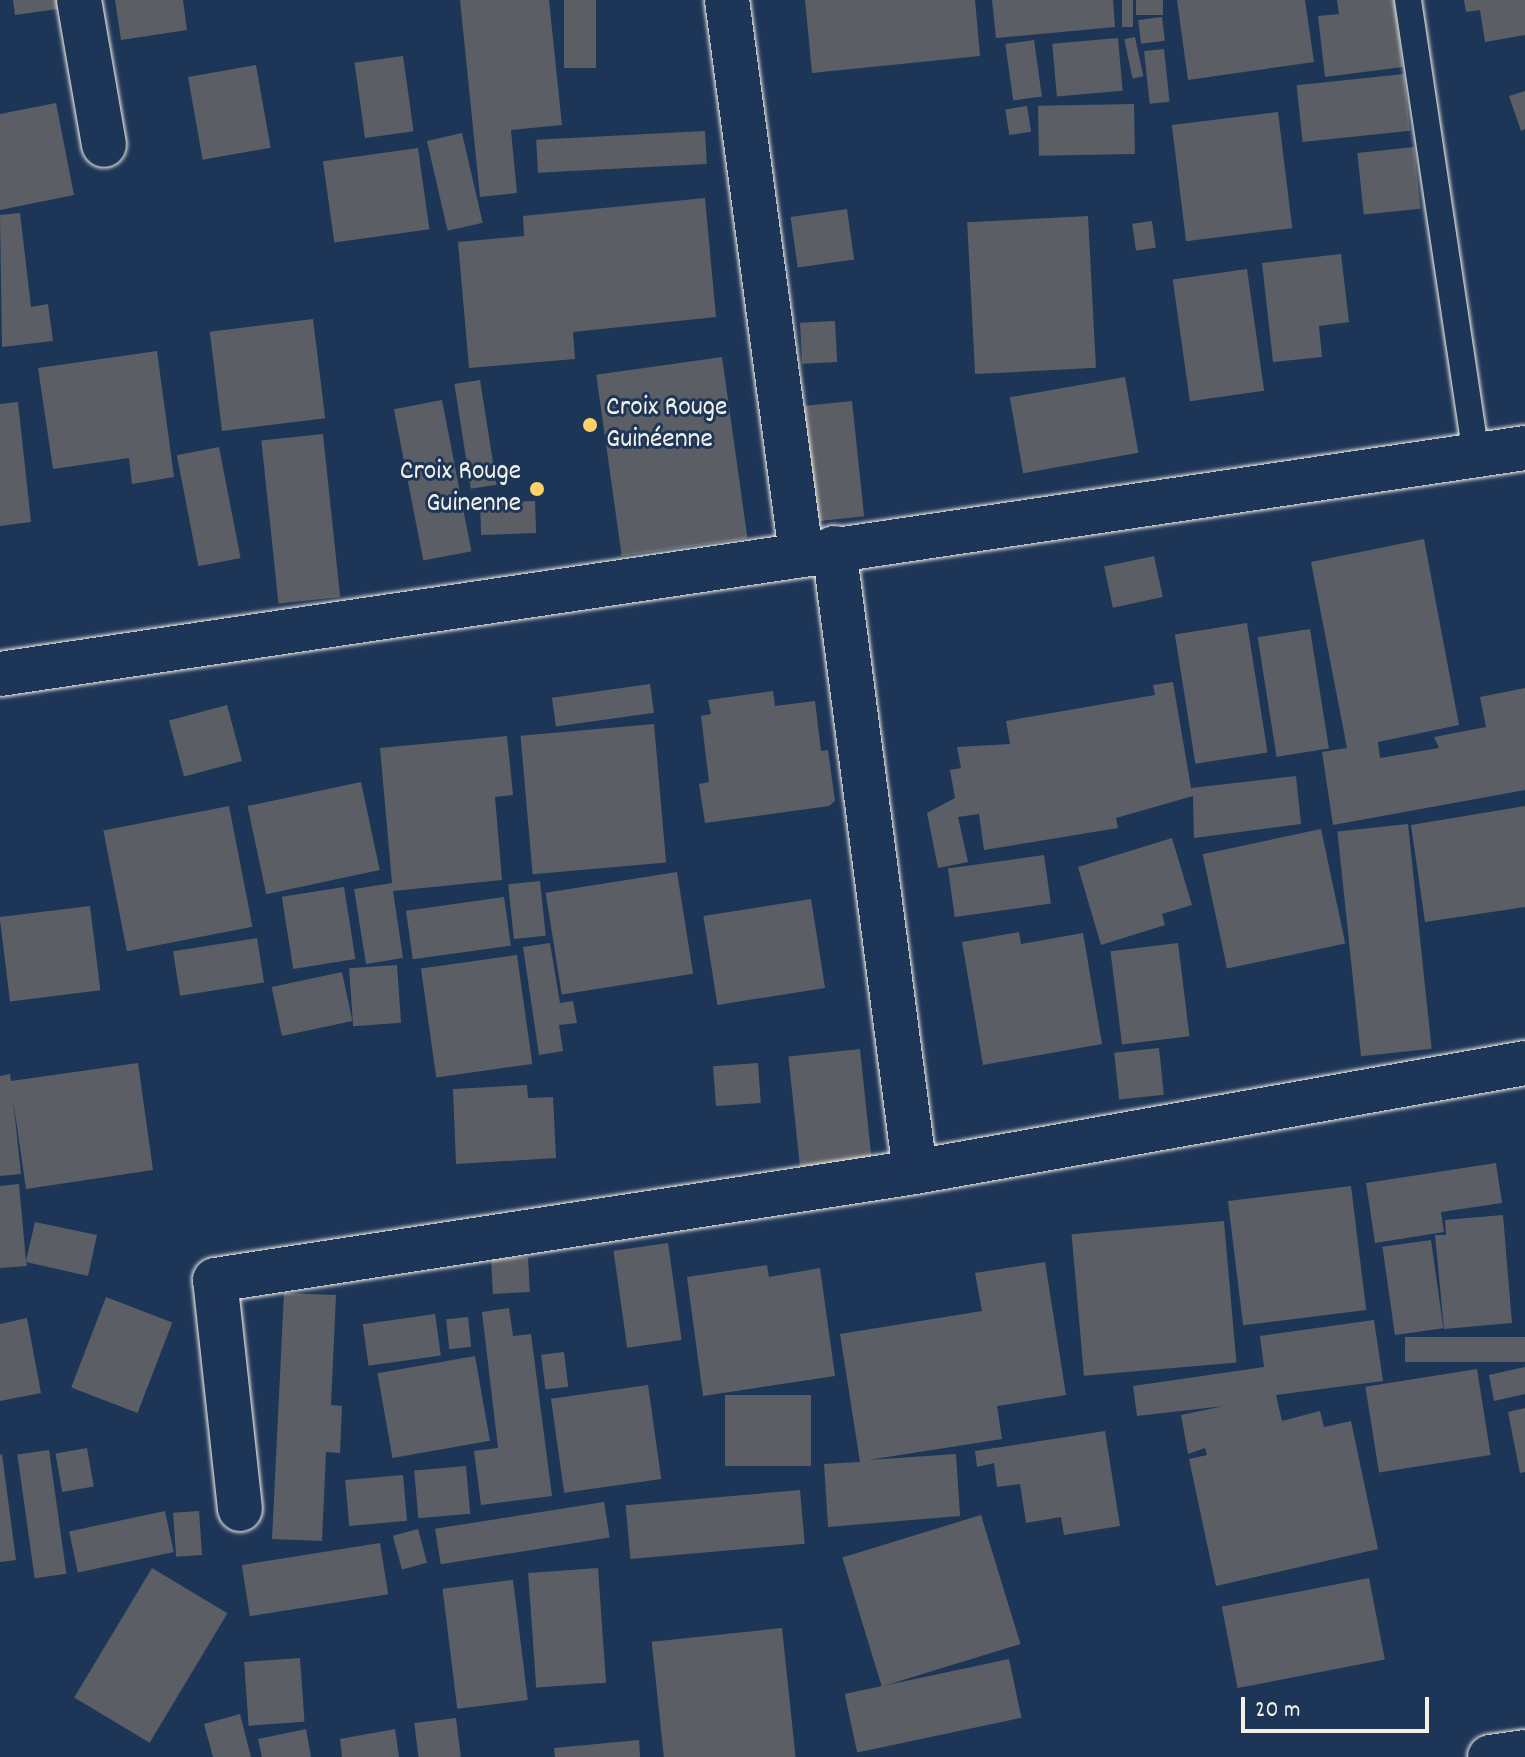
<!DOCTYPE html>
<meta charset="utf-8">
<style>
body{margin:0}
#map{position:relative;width:1525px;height:1757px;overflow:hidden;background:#1d3557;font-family:Dekko,sans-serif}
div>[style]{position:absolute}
.building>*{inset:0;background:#5b5f65;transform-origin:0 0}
.roads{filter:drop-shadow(0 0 2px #f4f1e8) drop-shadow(0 0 2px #f4f1e8)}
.lane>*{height:26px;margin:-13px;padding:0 13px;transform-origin:13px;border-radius:13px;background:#1d3557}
.street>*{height:44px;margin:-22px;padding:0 22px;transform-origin:22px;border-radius:22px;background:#1d3557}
.dots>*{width:22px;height:22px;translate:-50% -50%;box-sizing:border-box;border:4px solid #1d3557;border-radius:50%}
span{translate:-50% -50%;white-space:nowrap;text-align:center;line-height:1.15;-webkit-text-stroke:6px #1d3557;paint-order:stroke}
.poi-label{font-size:28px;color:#f4f1e8}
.left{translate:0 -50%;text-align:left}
.right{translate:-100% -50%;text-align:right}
.scale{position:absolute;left:1241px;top:1697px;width:188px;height:36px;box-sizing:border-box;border:4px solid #f4f1e8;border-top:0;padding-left:10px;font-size:24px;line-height:28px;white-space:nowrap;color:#f4f1e8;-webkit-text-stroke:6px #1d3557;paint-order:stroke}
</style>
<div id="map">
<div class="building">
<i style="clip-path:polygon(13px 0,57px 0,58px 9px,15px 15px)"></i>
<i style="clip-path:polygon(115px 0,183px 0,187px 30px,121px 40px)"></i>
<i style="clip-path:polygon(460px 0,549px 0,562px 125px,511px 130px,517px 193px,480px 197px)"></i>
<i style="left:564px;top:0;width:32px;height:68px"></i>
<i style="clip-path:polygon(805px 0,975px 0,980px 56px,812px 73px)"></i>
<i style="clip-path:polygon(992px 0,1113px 0,1115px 27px,996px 38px)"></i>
<i style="left:1122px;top:0;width:11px;height:27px"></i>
<i style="left:1136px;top:0;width:27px;height:15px"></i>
<i style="clip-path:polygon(1177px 0,1305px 0,1314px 62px,1188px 80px)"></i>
<i style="clip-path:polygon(1337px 0,1394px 0,1403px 67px,1325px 77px,1318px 16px,1339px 14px)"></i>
<i style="clip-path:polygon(1464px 0,1525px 0,1525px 35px,1485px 42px,1480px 10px,1466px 12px)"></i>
<i style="left:1162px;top:17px;width:24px;height:24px;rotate:83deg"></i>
<i style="left:1135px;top:37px;width:40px;height:11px;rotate:78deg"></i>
<i style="left:1118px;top:38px;width:53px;height:66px;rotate:85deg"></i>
<i style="left:1034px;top:40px;width:57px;height:29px;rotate:82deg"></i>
<i style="left:1164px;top:49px;width:53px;height:20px;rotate:84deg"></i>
<i style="left:403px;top:56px;width:76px;height:49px;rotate:82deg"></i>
<i style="left:256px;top:65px;width:84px;height:69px;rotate:80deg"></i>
<i style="left:1404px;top:74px;width:57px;height:108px;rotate:84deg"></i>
<i style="clip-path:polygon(1525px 91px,1525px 129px,1521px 131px,1509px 96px)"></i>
<i style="clip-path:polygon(56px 103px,74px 195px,0 210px,0 114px)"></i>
<i style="left:1134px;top:104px;width:50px;height:96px;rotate:89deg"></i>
<i style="left:1027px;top:106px;width:26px;height:22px;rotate:81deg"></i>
<i style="left:1278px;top:112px;width:117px;height:107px;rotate:83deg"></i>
<i style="left:705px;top:131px;width:33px;height:169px;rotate:87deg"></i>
<i style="left:462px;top:133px;width:92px;height:36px;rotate:77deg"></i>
<i style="left:1414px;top:147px;width:62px;height:57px;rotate:84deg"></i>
<i style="left:418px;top:148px;width:82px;height:96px;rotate:82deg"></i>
<i style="clip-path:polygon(705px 198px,716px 317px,573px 332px,575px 359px,469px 368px,458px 242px,524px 236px,523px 216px)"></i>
<i style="left:847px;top:209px;width:51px;height:57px;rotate:82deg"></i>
<i style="clip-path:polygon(20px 213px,31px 307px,48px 304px,53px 341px,2px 347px,0 215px)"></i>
<i style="left:1088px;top:216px;width:152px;height:121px;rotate:87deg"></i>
<i style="left:1152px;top:221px;width:27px;height:20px;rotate:82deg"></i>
<i style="clip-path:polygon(1341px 254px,1349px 322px,1319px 326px,1322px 357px,1273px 362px,1262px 263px)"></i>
<i style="left:1247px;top:269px;width:123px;height:75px;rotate:82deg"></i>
<i style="left:313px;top:319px;width:100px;height:104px;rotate:83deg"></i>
<i style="left:835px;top:321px;width:41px;height:35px;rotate:87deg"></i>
<i style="clip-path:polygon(157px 351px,174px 477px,132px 484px,129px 458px,53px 469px,38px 368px)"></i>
<i style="left:722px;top:357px;width:183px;height:127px;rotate:82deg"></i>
<i style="left:1125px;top:377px;width:77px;height:117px;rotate:80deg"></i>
<i style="left:480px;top:380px;width:106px;height:26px;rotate:81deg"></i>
<i style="left:442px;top:400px;width:154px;height:49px;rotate:79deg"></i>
<i style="left:852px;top:401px;width:116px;height:49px;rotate:84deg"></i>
<i style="clip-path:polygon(18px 402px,31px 522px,0 526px,0 404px)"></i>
<i style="left:323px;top:434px;width:164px;height:62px;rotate:84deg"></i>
<i style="left:219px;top:447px;width:113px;height:43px;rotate:79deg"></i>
<i style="left:535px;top:501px;width:32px;height:55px;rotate:88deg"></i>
<i style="clip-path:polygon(1424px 539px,1459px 725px,1378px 742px,1380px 758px,1439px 748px,1434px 737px,1486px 727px,1480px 697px,1525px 688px,1525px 790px,1333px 825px,1322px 752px,1347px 748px,1311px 562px)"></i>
<i style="left:1154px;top:556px;width:42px;height:51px;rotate:78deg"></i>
<i style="left:1247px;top:623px;width:131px;height:73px;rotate:81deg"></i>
<i style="left:1310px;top:629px;width:121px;height:53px;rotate:81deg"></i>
<i style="clip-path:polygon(1173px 682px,1191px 788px,1296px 776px,1301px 824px,1194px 838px,1193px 796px,1116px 818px,1118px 828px,984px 850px,979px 814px,958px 817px,968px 862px,938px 868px,927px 813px,955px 798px,950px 770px,961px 768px,957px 747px,1010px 744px,1006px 721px,1155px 695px,1153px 685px)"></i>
<i style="left:650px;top:684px;width:29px;height:99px;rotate:82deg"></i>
<i style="clip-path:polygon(773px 691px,775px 706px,815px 701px,821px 751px,828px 750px,835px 801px,829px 806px,705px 823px,699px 784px,709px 782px,701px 716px,711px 714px,708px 700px)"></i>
<i style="left:227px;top:705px;width:58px;height:60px;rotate:75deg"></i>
<i style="left:654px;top:724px;width:139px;height:134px;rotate:85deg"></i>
<i style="clip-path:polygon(507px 736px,513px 795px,495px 797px,502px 880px,393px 891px,403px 958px,366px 964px,354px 889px,392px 883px,380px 748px)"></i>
<i style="left:361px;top:782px;width:90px;height:116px;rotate:78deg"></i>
<i style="left:229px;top:806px;width:123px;height:128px;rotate:79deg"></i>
<i style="clip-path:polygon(1525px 806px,1525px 907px,1425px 922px,1411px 825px)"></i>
<i style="left:1408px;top:824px;width:226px;height:71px;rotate:84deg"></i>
<i style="left:1321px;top:829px;width:117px;height:121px;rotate:78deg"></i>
<i style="clip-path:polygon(1172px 838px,1192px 905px,1162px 914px,1165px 925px,1101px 945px,1078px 867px)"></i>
<i style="left:1044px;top:855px;width:49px;height:97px;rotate:82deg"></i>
<i style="left:677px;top:872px;width:103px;height:133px;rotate:81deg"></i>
<i style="left:540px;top:881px;width:55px;height:32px;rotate:84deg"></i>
<i style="left:344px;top:887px;width:73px;height:63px;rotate:81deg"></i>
<i style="left:504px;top:897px;width:49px;height:99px;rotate:82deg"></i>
<i style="left:811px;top:899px;width:90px;height:109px;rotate:81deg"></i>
<i style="left:90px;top:906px;width:85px;height:91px;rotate:83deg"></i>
<i style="clip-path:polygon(1019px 932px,1021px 944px,1083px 933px,1102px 1044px,983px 1065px,962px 942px)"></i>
<i style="left:257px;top:938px;width:45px;height:85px;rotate:81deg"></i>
<i style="clip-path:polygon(550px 943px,560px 1003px,573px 1001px,577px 1023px,559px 1025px,563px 1051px,539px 1055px,523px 947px)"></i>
<i style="left:1178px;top:943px;width:94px;height:68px;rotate:83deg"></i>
<i style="left:517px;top:955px;width:110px;height:97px;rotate:82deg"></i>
<i style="left:397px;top:965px;width:58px;height:48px;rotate:86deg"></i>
<i style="left:342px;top:972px;width:50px;height:72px;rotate:78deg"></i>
<i style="left:1159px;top:1048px;width:47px;height:45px;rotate:84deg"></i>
<i style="left:860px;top:1049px;width:111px;height:72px;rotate:84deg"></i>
<i style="clip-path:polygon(138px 1063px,153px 1170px,26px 1189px,13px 1099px,21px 1174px,0 1176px,0 1076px,10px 1074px,11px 1081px)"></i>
<i style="left:758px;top:1063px;width:40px;height:45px;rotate:86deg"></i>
<i style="clip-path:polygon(527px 1085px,528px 1098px,553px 1097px,556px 1158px,456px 1164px,453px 1089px)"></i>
<i style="clip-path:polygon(1496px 1163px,1502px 1203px,1441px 1212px,1444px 1232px,1375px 1243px,1366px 1183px)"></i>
<i style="clip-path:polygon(19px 1184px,26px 1261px,35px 1222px,97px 1235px,88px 1276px,26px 1262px,27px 1266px,0 1268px,0 1186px)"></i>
<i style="left:1351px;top:1186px;width:125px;height:124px;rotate:83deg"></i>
<i style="clip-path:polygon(1503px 1215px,1512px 1323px,1444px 1329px,1435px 1235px,1446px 1235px,1445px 1220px)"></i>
<i style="left:1224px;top:1221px;width:142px;height:153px;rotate:85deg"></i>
<i style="left:1431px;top:1240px;width:89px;height:49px;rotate:82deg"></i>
<i style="left:668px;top:1243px;width:98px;height:55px;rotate:82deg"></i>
<i style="left:528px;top:1257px;width:35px;height:37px;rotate:87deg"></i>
<i style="clip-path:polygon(1045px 1262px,1066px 1395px,997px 1406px,1002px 1439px,868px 1460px,956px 1454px,960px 1516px,828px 1527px,824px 1464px,860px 1462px,840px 1334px,982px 1311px,975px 1273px)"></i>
<i style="clip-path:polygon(767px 1265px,769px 1277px,820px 1268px,835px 1376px,703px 1396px,687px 1277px)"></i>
<i style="clip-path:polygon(284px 1293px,336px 1295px,331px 1405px,342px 1406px,340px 1453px,326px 1452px,322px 1541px,272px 1539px)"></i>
<i style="left:106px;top:1297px;width:71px;height:97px;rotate:21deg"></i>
<i style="clip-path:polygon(509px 1308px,513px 1336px,531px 1334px,552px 1496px,481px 1505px,474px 1451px,498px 1448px,482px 1312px)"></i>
<i style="left:435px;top:1314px;width:42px;height:73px;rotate:82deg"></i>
<i style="left:468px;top:1317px;width:30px;height:22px;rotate:84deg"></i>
<i style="clip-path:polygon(27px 1318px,41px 1393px,0 1401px,0 1324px)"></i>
<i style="clip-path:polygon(1374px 1320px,1383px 1381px,1276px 1395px,1282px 1421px,1320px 1411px,1324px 1427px,1351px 1421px,1378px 1549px,1216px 1586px,1189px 1459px,1207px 1455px,1205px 1448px,1188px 1454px,1181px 1415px,1224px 1406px,1137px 1416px,1133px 1386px,1264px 1367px,1260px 1336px)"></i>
<i style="left:1525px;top:1337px;width:25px;height:120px;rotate:90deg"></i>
<i style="left:564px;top:1352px;width:35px;height:23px;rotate:83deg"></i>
<i style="left:475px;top:1356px;width:86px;height:99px;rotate:80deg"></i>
<i style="clip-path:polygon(1525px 1367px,1525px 1394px,1494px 1401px,1489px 1375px)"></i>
<i style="left:1477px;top:1369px;width:87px;height:113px;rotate:81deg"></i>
<i style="left:648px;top:1385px;width:95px;height:98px;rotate:82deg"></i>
<i style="left:725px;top:1395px;width:86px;height:71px"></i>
<i style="clip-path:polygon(1525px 1408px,1525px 1472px,1520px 1473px,1508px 1412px)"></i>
<i style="clip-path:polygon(1105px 1431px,1120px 1526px,1064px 1535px,1061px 1517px,1026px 1523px,1020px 1484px,997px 1487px,994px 1463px,977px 1467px,975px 1451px)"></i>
<i style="left:87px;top:1448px;width:39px;height:32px;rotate:80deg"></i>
<i style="left:49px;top:1450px;width:125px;height:32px;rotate:82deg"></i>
<i style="clip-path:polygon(2px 1454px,16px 1560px,0 1562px,0 1455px)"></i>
<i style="left:466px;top:1466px;width:48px;height:52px;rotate:85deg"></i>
<i style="left:403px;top:1475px;width:46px;height:58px;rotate:85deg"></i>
<i style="left:800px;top:1490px;width:54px;height:175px;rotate:85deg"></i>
<i style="left:604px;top:1502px;width:36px;height:171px;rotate:81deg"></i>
<i style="left:165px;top:1511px;width:42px;height:98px;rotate:78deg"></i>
<i style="left:199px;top:1511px;width:44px;height:26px;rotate:86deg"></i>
<i style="left:981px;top:1515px;width:135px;height:145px;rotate:73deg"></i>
<i style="left:418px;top:1529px;width:35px;height:26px;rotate:75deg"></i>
<i style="left:380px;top:1543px;width:52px;height:140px;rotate:81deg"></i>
<i style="left:152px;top:1568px;width:88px;height:151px;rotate:31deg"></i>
<i style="left:598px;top:1568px;width:115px;height:70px;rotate:86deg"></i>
<i style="left:1369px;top:1578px;width:83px;height:150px;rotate:79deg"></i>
<i style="left:513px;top:1580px;width:121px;height:71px;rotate:83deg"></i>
<i style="left:782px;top:1628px;width:130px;height:131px;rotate:84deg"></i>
<i style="left:300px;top:1658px;width:64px;height:56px;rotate:86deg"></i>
<i style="left:1009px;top:1659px;width:60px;height:168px;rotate:78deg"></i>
<i style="clip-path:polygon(240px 1714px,251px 1757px,213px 1757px,204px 1724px)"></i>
<i style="left:456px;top:1718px;width:39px;height:42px;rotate:83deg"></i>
<i style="clip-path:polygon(306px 1729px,311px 1757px,262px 1757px,258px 1739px)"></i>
<i style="clip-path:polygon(395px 1729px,399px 1757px,342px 1757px,340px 1739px)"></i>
<i style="clip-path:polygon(639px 1740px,640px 1757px,555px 1757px,554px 1748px)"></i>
</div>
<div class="roads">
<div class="lane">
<i style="left:1408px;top:0;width:460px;rotate:81.5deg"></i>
</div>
<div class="street">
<i style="left:79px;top:0;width:147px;rotate:80.2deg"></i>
<i style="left:727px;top:0;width:558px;rotate:82.38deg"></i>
<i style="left:834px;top:548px;width:629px;rotate:82.6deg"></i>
<i style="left:0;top:674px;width:1542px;rotate:-8.43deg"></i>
<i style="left:240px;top:1509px;width:230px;rotate:-96.2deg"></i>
<i style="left:215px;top:1280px;width:708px;rotate:-8.77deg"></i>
<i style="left:915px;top:1172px;width:620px;rotate:-10.13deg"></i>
<i style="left:1490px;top:1757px;width:35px;rotate:-8deg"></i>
</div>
</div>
<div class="dots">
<i style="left:590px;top:425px;background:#ffd166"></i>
<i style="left:537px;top:489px;background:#ffd166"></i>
</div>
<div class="poi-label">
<span class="left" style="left:606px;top:425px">Croix Rouge<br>Guinéenne</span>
<span class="right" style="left:521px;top:489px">Croix Rouge<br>Guinenne</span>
</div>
<div class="scale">20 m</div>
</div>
